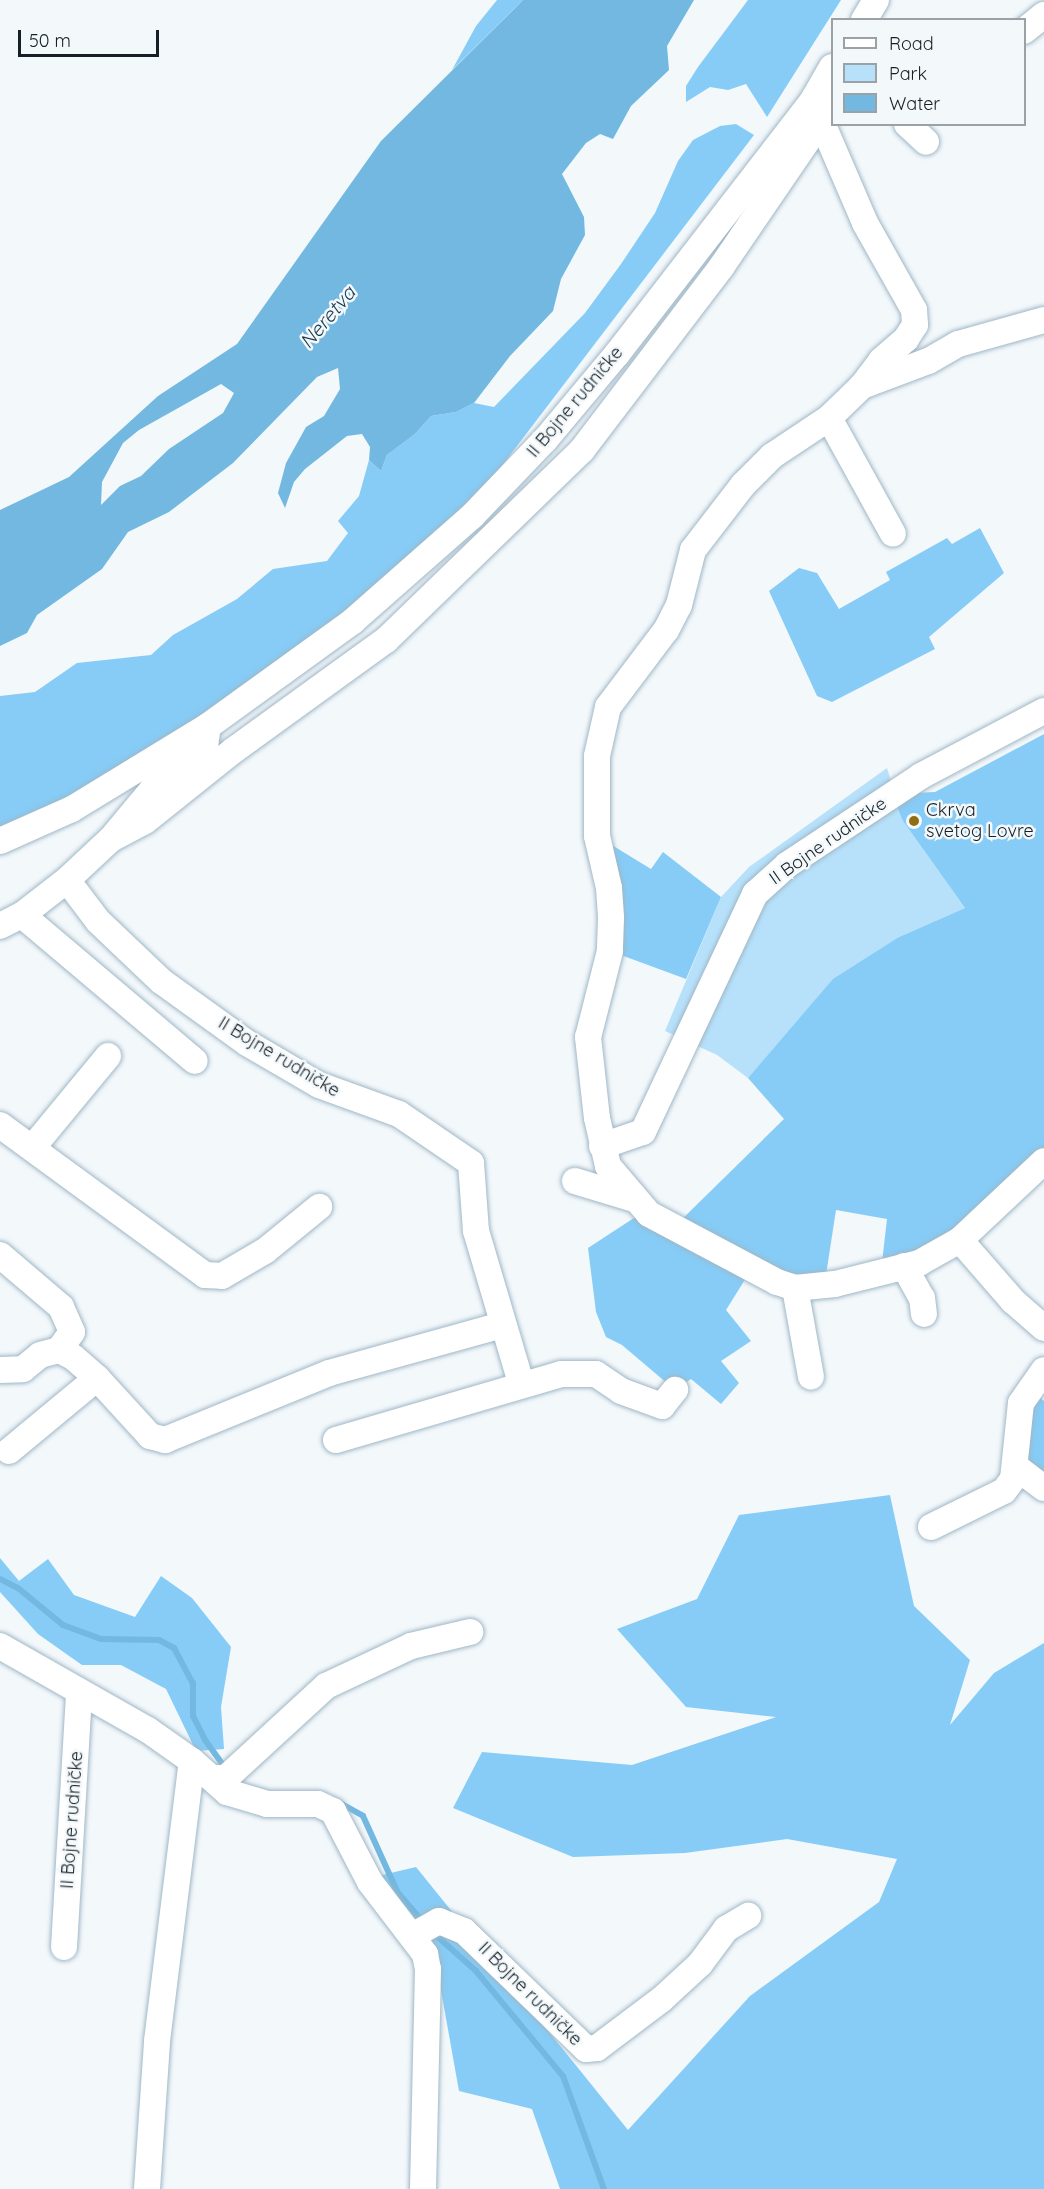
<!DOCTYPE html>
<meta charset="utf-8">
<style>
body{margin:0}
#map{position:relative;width:1044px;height:2189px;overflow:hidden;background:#f3f8fb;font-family:Quicksand,sans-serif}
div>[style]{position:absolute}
.green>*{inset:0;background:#b7e1fb}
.forest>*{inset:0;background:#86ccf6}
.water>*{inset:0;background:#72b8e1}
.stream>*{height:6px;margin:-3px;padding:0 3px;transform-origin:3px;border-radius:3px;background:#72b8e1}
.roads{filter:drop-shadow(0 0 2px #9fb7c6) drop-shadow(0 0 2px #9fb7c6)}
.minor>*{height:26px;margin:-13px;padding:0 13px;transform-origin:13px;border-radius:13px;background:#fff}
.dots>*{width:16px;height:16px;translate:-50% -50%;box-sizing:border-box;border:3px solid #f3f8fb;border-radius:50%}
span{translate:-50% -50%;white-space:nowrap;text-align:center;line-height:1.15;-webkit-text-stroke:5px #f3f8fb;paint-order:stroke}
.street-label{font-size:18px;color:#172026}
.poi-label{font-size:18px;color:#172026}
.left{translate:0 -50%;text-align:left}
.water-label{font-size:20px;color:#173748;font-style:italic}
.legend{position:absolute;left:831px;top:18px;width:195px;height:108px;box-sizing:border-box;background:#f3f8fb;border:2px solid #9ba2a6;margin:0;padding:8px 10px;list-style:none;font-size:18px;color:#172026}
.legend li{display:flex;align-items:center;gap:12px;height:30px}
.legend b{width:30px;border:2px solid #9ba2a6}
.scale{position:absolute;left:18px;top:30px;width:141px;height:27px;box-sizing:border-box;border:3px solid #172026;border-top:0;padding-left:8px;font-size:18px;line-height:21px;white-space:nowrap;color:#172026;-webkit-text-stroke:4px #f3f8fb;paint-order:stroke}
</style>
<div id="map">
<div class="green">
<i style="clip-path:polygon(887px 768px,903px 821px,965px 908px,899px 937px,788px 1032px,748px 1078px,717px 1055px,665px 1031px,721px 897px,749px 867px)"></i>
</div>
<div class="forest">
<i style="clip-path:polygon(497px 0,523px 0,452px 70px,476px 26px)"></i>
<i style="clip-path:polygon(748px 0,841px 0,767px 117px,746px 84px,728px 90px,710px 87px,686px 102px,686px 86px,698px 67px)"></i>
<i style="clip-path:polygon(736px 124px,754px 135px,469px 509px,353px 621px,0 841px,0 696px,35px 692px,77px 663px,151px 655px,173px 635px,237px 599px,273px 569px,327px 561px,348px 533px,338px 521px,359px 496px,369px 460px,381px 471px,387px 455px,415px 434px,431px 416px,456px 412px,474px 403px,494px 407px,585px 313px,621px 264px,655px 213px,678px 161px,693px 140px,720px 126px)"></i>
<i style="clip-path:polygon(980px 528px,1004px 573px,929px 637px,935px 649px,832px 702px,817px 696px,769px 591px,799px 568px,817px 573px,839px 609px,890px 580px,886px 572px,947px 538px,952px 544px)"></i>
<i style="clip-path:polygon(1044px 734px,1044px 1161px,960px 1240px,881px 1271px,887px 1219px,836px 1210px,826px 1275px,746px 1278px,726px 1310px,751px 1341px,721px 1361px,739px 1383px,721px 1404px,691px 1379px,675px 1390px,622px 1345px,606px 1337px,596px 1312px,588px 1248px,637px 1216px,673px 1228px,784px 1119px,748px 1078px,833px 979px,899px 937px,965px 908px,903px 821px,892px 794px,935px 792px)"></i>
<i style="clip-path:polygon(597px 836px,651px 869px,663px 852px,721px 897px,686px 979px,610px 951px)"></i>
<i style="clip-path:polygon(1029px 1389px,1044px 1401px,1044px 1488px,1018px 1453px)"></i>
<i style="clip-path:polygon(890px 1495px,914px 1606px,970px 1660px,950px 1725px,994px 1673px,1044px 1643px,1044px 2189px,560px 2189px,532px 2109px,459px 2091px,437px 1968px,378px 1876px,416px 1867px,628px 2130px,750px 1996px,879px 1902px,897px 1859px,787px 1839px,685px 1853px,573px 1857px,453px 1808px,482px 1752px,632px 1765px,776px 1717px,686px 1707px,617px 1629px,697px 1599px,739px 1515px)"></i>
<i style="clip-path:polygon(0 1558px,19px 1581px,48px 1559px,74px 1595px,135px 1617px,161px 1576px,192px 1598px,231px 1647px,221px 1707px,224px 1749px,196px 1751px,166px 1689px,121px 1665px,82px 1665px,38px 1634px,0 1592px)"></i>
</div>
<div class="water">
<i style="clip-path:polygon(evenodd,523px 0,694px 0,667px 46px,669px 70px,631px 106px,613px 139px,600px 134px,586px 143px,562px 174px,584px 217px,585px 235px,561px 279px,553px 311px,510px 356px,474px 403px,456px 412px,431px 416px,415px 434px,387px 455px,381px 471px,369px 460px,370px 447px,362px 434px,347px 436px,305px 469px,294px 482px,285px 508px,278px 493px,286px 463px,306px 427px,324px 416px,340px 389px,338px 368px,317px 377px,233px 463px,169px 512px,128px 532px,102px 569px,37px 615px,27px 633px,0 646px,0 510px,69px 477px,158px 396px,237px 344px,381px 141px,523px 0,221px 384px,234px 393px,223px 413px,169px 449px,141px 476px,120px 486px,101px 505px,102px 482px,123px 443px,139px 430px,221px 384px)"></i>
</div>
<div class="stream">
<i style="left:0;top:1579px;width:20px;rotate:27deg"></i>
<i style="left:18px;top:1588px;width:58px;rotate:39.4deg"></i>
<i style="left:63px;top:1625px;width:40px;rotate:20.2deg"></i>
<i style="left:101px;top:1639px;width:58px;rotate:1deg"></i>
<i style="left:159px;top:1640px;width:17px;rotate:28deg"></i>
<i style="left:174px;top:1648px;width:40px;rotate:62deg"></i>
<i style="left:193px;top:1683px;width:33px;rotate:90deg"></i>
<i style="left:193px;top:1716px;width:27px;rotate:63deg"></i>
<i style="left:205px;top:1740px;width:37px;rotate:54deg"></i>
<i style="left:340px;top:1803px;width:26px;rotate:29deg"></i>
<i style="left:363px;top:1816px;width:85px;rotate:65.6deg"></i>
<i style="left:398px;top:1893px;width:40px;rotate:49deg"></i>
<i style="left:431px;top:1931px;width:60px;rotate:41.6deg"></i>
<i style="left:476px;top:1971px;width:136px;rotate:50.4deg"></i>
<i style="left:563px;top:2076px;width:120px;rotate:70.1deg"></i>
</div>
<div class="roads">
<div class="minor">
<i style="left:864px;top:20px;width:23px;rotate:-59deg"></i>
<i style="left:1024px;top:31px;width:26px;rotate:-39deg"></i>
<i style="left:816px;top:109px;width:124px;rotate:66.7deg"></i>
<i style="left:865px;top:223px;width:100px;rotate:60.6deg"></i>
<i style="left:914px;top:310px;width:15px;rotate:86deg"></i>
<i style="left:915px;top:325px;width:17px;rotate:123deg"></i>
<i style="left:906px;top:339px;width:33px;rotate:139deg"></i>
<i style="left:881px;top:361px;width:31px;rotate:127deg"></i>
<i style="left:907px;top:124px;width:26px;rotate:43deg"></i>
<i style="left:1044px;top:320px;width:89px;rotate:164.4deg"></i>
<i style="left:958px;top:344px;width:34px;rotate:150deg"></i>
<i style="left:928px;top:361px;width:71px;rotate:159.3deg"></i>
<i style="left:862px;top:386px;width:46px;rotate:135.9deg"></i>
<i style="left:829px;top:418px;width:69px;rotate:146.3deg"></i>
<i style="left:772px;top:456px;width:41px;rotate:135deg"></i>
<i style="left:743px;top:485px;width:82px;rotate:127.6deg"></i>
<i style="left:693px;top:550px;width:57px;rotate:104.3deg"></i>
<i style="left:679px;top:605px;width:28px;rotate:117deg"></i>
<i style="left:666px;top:630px;width:96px;rotate:127deg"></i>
<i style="left:608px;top:707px;width:50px;rotate:102.7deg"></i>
<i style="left:597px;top:756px;width:80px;rotate:90deg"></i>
<i style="left:597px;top:836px;width:53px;rotate:77deg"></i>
<i style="left:609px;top:888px;width:30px;rotate:86deg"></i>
<i style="left:611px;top:918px;width:33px;rotate:92deg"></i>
<i style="left:610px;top:951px;width:89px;rotate:104.3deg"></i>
<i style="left:588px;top:1037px;width:81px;rotate:83.7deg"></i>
<i style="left:597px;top:1118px;width:49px;rotate:77.1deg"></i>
<i style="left:608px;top:1166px;width:63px;rotate:49.5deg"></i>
<i style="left:649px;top:1214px;width:145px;rotate:28deg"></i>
<i style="left:777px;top:1282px;width:19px;rotate:18deg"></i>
<i style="left:795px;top:1288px;width:40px;rotate:-5.7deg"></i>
<i style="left:835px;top:1284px;width:87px;rotate:-14deg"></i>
<i style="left:919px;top:1263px;width:47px;rotate:-29.3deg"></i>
<i style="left:960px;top:1240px;width:81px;rotate:49deg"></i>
<i style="left:1013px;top:1301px;width:41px;rotate:41.1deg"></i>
<i style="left:829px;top:418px;width:132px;rotate:61.1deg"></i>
<i style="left:111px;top:839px;width:38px;rotate:-28deg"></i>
<i style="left:145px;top:821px;width:114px;rotate:-38.6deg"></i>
<i style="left:234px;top:750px;width:188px;rotate:-35.9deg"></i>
<i style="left:386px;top:640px;width:273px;rotate:-44.1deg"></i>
<i style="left:582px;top:450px;width:231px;rotate:-52.7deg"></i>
<i style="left:722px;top:266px;width:195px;rotate:-55.7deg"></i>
<i style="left:0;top:841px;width:79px;rotate:-24deg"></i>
<i style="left:72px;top:809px;width:159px;rotate:-31.4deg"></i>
<i style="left:208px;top:726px;width:179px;rotate:-35.9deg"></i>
<i style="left:353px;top:621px;width:159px;rotate:-41.4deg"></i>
<i style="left:472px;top:516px;width:105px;rotate:-46.2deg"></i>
<i style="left:545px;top:440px;width:112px;rotate:-50.1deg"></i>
<i style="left:617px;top:354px;width:321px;rotate:-52.3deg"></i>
<i style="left:813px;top:100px;width:38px;rotate:-60deg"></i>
<i style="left:67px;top:880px;width:51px;rotate:52.9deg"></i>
<i style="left:98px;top:921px;width:87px;rotate:43.6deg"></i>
<i style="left:161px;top:981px;width:106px;rotate:35.8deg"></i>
<i style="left:247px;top:1043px;width:83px;rotate:30.3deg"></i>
<i style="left:319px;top:1085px;width:85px;rotate:19.9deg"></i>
<i style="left:399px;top:1114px;width:87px;rotate:34.2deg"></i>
<i style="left:471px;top:1163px;width:68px;rotate:85.8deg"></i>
<i style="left:476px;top:1231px;width:159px;rotate:73.5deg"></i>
<i style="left:22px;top:915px;width:226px;rotate:40.2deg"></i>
<i style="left:0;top:926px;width:25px;rotate:-27deg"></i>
<i style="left:22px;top:915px;width:57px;rotate:-37.9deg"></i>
<i style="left:67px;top:880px;width:60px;rotate:-43deg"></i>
<i style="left:111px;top:839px;width:64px;rotate:-50.1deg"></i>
<i style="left:152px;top:790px;width:70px;rotate:-40.3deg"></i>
<i style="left:205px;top:745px;width:12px;rotate:-81deg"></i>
<i style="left:0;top:1125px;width:254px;rotate:36.2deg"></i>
<i style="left:205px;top:1275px;width:17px;rotate:3deg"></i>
<i style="left:222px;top:1276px;width:50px;rotate:-30.2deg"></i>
<i style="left:265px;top:1251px;width:70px;rotate:-39.2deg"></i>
<i style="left:602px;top:1146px;width:43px;rotate:-18.9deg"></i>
<i style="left:643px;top:1132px;width:263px;rotate:-64.8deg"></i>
<i style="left:755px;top:894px;width:43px;rotate:-42.2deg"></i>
<i style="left:787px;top:865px;width:161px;rotate:-33.6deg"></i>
<i style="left:921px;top:776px;width:139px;rotate:-27.9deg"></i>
<i style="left:33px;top:1147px;width:118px;rotate:-50.5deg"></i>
<i style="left:575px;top:1181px;width:62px;rotate:17deg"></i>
<i style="left:960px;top:1240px;width:115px;rotate:-43.2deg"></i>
<i style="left:0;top:1255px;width:80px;rotate:40.4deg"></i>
<i style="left:61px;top:1307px;width:27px;rotate:66deg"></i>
<i style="left:72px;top:1332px;width:22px;rotate:126deg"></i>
<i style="left:904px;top:1266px;width:37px;rotate:61deg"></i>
<i style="left:922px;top:1298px;width:16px;rotate:83deg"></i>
<i style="left:795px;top:1288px;width:90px;rotate:79.8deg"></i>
<i style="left:0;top:1370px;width:23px;rotate:-2deg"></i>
<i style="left:23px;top:1369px;width:22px;rotate:-39deg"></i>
<i style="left:40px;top:1355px;width:20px;rotate:-15deg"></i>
<i style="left:59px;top:1350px;width:16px;rotate:27deg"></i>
<i style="left:73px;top:1357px;width:32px;rotate:41deg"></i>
<i style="left:97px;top:1378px;width:79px;rotate:47.6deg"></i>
<i style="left:150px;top:1436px;width:16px;rotate:15deg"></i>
<i style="left:165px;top:1440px;width:177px;rotate:-22.2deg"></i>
<i style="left:329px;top:1373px;width:180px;rotate:-15.5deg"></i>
<i style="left:336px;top:1440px;width:234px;rotate:-16.3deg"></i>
<i style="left:561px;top:1374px;width:35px"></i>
<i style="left:596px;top:1374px;width:30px;rotate:34deg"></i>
<i style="left:621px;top:1391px;width:44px;rotate:20.1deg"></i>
<i style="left:662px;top:1406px;width:21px;rotate:-51deg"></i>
<i style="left:9px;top:1451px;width:114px;rotate:-39.7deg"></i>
<i style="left:1016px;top:1467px;width:35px;rotate:37deg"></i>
<i style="left:931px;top:1527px;width:81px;rotate:-26.3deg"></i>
<i style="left:1004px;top:1491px;width:15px;rotate:-53deg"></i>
<i style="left:1013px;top:1479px;width:76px;rotate:-84deg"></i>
<i style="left:1021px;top:1403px;width:40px;rotate:-55.1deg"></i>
<i style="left:0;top:1646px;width:170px;rotate:29.6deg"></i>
<i style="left:148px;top:1730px;width:54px;rotate:35.2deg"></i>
<i style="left:192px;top:1761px;width:47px;rotate:41.5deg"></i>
<i style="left:227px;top:1792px;width:42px;rotate:16.7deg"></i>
<i style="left:267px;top:1804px;width:51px"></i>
<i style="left:318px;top:1804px;width:17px;rotate:25deg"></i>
<i style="left:333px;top:1811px;width:80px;rotate:62.5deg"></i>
<i style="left:370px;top:1882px;width:91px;rotate:52.6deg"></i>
<i style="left:425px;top:1954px;width:15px;rotate:79deg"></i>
<i style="left:428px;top:1969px;width:220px;rotate:91.3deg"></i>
<i style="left:215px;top:1778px;width:11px"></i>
<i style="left:226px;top:1778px;width:136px;rotate:-42.6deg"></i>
<i style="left:326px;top:1686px;width:94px;rotate:-25.2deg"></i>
<i style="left:411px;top:1646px;width:61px;rotate:-13.3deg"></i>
<i style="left:412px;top:1936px;width:31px;rotate:-29deg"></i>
<i style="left:439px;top:1921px;width:27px;rotate:22deg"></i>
<i style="left:464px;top:1931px;width:170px;rotate:44deg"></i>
<i style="left:586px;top:2049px;width:11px;rotate:-5deg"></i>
<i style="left:597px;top:2048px;width:81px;rotate:-37deg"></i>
<i style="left:662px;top:1999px;width:52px;rotate:-42.6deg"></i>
<i style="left:700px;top:1964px;width:44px;rotate:-53.4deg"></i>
<i style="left:726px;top:1929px;width:26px;rotate:-31deg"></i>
<i style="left:64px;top:1947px;width:253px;rotate:-86.6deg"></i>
<i style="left:147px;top:2189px;width:148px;rotate:-86.1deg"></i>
<i style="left:157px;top:2041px;width:282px;rotate:-82.9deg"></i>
</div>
</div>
<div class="dots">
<i style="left:914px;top:821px;background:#906e13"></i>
</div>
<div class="street-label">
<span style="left:575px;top:402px;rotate:-50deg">II Bojne rudničke</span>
<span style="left:828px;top:841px;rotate:-35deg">II Bojne rudničke</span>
<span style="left:279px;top:1057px;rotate:31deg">II Bojne rudničke</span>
<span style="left:72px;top:1820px;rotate:-86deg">II Bojne rudničke</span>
<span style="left:530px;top:1994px;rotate:45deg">II Bojne rudničke</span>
</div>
<div class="poi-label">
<span class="left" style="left:926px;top:821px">Ckrva<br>svetog Lovre</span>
</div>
<div class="water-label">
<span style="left:327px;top:317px;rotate:-50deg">Neretva</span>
</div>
<ul class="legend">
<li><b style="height:8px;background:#fff"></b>Road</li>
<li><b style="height:16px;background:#b7e1fb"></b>Park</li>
<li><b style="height:16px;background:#72b8e1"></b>Water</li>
</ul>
<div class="scale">50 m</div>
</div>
